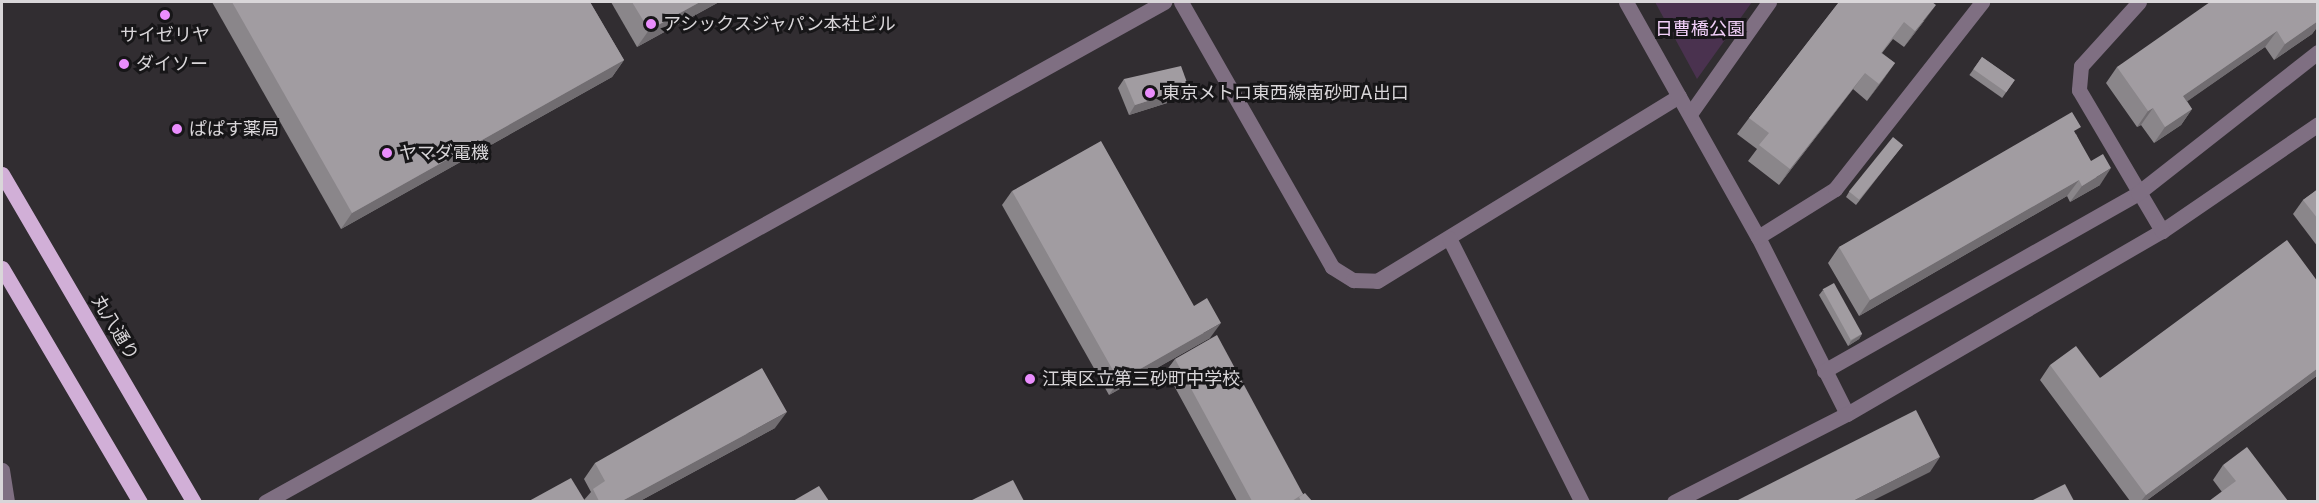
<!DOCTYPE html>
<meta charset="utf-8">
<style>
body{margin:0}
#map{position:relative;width:2319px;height:503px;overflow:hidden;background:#312d31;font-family:"Public Sans","Noto Sans JP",sans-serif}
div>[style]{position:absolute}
.green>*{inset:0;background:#4a324f}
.minor>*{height:15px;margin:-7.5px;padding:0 7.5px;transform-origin:7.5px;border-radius:7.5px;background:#7f6f82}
.major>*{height:15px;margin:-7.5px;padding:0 7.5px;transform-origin:7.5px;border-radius:7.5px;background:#d1afd7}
.wall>*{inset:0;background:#8a868a;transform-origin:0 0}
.shaded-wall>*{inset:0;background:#716d71}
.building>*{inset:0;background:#a19ca1;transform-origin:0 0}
.dots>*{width:16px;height:16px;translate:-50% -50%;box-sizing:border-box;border:3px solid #171618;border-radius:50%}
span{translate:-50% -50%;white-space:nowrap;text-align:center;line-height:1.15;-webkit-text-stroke:6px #171618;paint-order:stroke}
.poi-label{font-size:18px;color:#d9d6d9}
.left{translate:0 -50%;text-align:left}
.park-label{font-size:18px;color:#f1cff8}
.street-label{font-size:18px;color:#d9d6d9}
.frame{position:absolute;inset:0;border:3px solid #d9d6d9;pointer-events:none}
</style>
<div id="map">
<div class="green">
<i style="clip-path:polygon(1655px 2px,1752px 2px,1697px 79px)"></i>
</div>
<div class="minor">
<i style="left:1181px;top:2px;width:305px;rotate:60.3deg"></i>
<i style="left:1332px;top:267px;width:25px;rotate:32deg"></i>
<i style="left:1353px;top:280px;width:24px;rotate:2deg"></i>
<i style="left:1377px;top:281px;width:354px;rotate:-31.5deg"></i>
<i style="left:1626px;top:2px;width:270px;rotate:60.7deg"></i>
<i style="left:1758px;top:237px;width:198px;rotate:63.3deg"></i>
<i style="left:1847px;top:414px;width:364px;rotate:-30.2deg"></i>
<i style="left:2162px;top:231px;width:189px;rotate:-34.4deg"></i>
<i style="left:2139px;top:2px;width:86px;rotate:132.2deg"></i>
<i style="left:2081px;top:66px;width:24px;rotate:95deg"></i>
<i style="left:2079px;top:90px;width:164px;rotate:59.5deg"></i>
<i style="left:1690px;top:114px;width:137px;rotate:-54.8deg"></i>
<i style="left:1758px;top:237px;width:91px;rotate:-31.9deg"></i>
<i style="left:1835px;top:189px;width:238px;rotate:-51.8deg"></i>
<i style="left:1449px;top:238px;width:296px;rotate:63.3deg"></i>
<i style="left:1824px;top:371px;width:361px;rotate:-29.5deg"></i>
<i style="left:2138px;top:193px;width:229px;rotate:-38.1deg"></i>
<i style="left:2px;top:470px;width:32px;rotate:81deg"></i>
<i style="left:265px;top:502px;width:1029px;rotate:-29.08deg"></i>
<i style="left:1674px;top:502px;width:194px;rotate:-27deg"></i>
</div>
<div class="major">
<i style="left:2px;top:174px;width:380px;rotate:59.7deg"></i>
<i style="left:2px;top:268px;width:272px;rotate:59.5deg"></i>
</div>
<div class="wall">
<i style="clip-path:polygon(212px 2px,590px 2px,624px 60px,612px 77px,341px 229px)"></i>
<i style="clip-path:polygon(611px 2px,719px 2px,637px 47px)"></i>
<i style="clip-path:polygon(1839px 2px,1924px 21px,1904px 47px,1893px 39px,1882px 53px,1895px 63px,1867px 101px,1853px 89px,1779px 185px,1748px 161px,1757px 149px,1737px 134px,1749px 118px)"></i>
<i style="clip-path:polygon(2318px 5px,2318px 26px,2312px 34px,2274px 60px,2265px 47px,2187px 101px,2192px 109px,2181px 125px,2154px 143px,2141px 125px,2137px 127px,2106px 83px,2117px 67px)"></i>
<i style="left:1982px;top:57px;width:40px;height:22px;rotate:35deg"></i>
<i style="clip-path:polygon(1124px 79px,1189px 88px,1183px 98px,1129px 115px,1118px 88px)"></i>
<i style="clip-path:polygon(2076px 134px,2100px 185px,2070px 202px,2067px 196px,1859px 316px,1828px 263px,1839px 247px)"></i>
<i style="clip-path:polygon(1903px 145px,1856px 205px,1846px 197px,1849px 192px)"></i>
<i style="clip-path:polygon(2318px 189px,2318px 247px,2293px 214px,2303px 200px)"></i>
<i style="clip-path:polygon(1012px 191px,1210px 338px,1109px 395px,1002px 205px)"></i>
<i style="clip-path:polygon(2318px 282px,2318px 375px,2146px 501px,2130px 501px,2040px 380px,2050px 365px,2100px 378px)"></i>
<i style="clip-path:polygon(1823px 290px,1862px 334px,1859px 339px,1848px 346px,1819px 295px)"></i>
<i style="clip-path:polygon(1175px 359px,1303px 494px,1312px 501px,1237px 501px,1166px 371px)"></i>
<i style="clip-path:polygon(775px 428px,640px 501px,529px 501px,584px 500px,591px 492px,584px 479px,595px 463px)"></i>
<i style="clip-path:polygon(2223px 465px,2288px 501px,2222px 492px,2213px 480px)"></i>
</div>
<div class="shaded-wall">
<i style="clip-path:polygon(700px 2px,719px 2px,637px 47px,649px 30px)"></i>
<i style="clip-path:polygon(1936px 5px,1924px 21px,1904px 47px,1915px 31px)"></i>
<i style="clip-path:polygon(2318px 21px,2318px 26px,2312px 34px,2274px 60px,2285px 44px)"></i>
<i style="clip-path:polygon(2277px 31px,2265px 47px,2172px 112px,2183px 96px)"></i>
<i style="clip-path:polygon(624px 60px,612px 77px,341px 229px,352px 213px)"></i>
<i style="clip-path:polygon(1895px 63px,1883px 80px,1867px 101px,1879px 84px)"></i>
<i style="clip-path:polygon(1865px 73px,1853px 89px,1779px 185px,1790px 169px)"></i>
<i style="clip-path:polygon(1189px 88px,1183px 98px,1129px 115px,1135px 105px)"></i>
<i style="clip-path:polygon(2153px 108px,2141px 125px,2137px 127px,2148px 111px)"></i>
<i style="clip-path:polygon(2192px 109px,2181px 125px,2154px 143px,2165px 127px)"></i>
<i style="clip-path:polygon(2111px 168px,2100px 185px,2070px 202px,2082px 186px)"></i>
<i style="clip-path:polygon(2079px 180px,2067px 196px,1859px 316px,1870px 300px)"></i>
<i style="clip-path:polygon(1221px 323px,1210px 338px,1109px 395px,1119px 381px)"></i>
<i style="clip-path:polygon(1862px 334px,1859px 339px,1848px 346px,1851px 341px)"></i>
<i style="clip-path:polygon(2318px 368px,2318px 375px,2146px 501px,2141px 501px,2146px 495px)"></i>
<i style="clip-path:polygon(787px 412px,775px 428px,640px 501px,622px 501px)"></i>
<i style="clip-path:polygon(1940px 457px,1930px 472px,1872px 501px,1853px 501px)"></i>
</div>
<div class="building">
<i style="clip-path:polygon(232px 2px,590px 2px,624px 60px,352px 213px)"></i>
<i style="clip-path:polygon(632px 2px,700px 2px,649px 30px)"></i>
<i style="clip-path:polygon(1839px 2px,1932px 2px,1936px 5px,1915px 31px,1904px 22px,1881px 53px,1895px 63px,1879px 84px,1865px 73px,1790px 169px,1759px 145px,1769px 133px,1749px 118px)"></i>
<i style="clip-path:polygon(2210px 2px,2316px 2px,2318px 5px,2318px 21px,2285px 44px,2277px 31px,2183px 96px,2192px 109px,2165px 127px,2153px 108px,2148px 111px,2117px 67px)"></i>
<i style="left:1982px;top:57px;width:40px;height:15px;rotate:35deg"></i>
<i style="clip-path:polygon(1181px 66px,1189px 88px,1135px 105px,1124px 79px)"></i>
<i style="clip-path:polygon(2072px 112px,2081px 127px,2074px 131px,2091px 161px,2103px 154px,2111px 168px,2082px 186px,2079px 180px,1870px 300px,1839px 247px)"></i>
<i style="left:1893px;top:137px;width:13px;height:70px;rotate:39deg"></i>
<i style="clip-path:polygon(1101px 141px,1194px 306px,1207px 298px,1221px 323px,1119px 381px,1012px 191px)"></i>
<i style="clip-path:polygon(2318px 189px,2318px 219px,2303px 200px)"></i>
<i style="clip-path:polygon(2287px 240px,2318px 282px,2318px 368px,2146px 495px,2050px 365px,2076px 346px,2100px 378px)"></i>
<i style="left:1834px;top:283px;width:58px;height:13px;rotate:61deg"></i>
<i style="clip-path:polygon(1217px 335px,1303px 494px,1292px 501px,1252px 501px,1175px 359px)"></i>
<i style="clip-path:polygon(762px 368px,787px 412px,622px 501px,599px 501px,593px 489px,605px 481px,595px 463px)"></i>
<i style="clip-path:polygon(1916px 410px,1940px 457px,1853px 501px,1736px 501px)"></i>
<i style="clip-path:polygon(2247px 447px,2288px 501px,2209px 501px,2236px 481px,2223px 465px)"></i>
<i style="clip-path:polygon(571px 478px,585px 501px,529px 501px)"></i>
<i style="clip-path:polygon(1013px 480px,1024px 501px,970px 501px)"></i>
<i style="clip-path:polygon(2065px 484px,2074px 501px,2031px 501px)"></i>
<i style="clip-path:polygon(819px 486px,829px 501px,793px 501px)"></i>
<i style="clip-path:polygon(1305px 493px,1312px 501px,1301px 501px,1299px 497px)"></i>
</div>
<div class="dots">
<i style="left:165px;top:15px;background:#ea8dfd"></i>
<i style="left:651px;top:24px;background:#ea8dfd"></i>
<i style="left:124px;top:64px;background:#ea8dfd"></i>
<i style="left:1150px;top:93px;background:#ea8dfd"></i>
<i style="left:177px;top:129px;background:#ea8dfd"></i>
<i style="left:387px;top:153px;background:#ea8dfd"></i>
<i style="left:1030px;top:379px;background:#ea8dfd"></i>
</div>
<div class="poi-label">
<span class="left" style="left:663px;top:24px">アシックスジャパン本社ビル</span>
<span style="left:165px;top:35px">サイゼリヤ</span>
<span class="left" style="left:136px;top:64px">ダイソー</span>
<span class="left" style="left:1162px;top:93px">東京メトロ東西線南砂町A出口</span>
<span class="left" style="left:189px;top:129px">ぱぱす薬局</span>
<span class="left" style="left:399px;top:153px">ヤマダ電機</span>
<span class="left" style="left:1042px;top:379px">江東区立第三砂町中学校</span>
</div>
<div class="park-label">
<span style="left:1700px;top:29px">日曹橋公園</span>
</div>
<div class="street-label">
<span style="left:115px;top:328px;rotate:59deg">丸八通り</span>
</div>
<div class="frame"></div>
</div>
